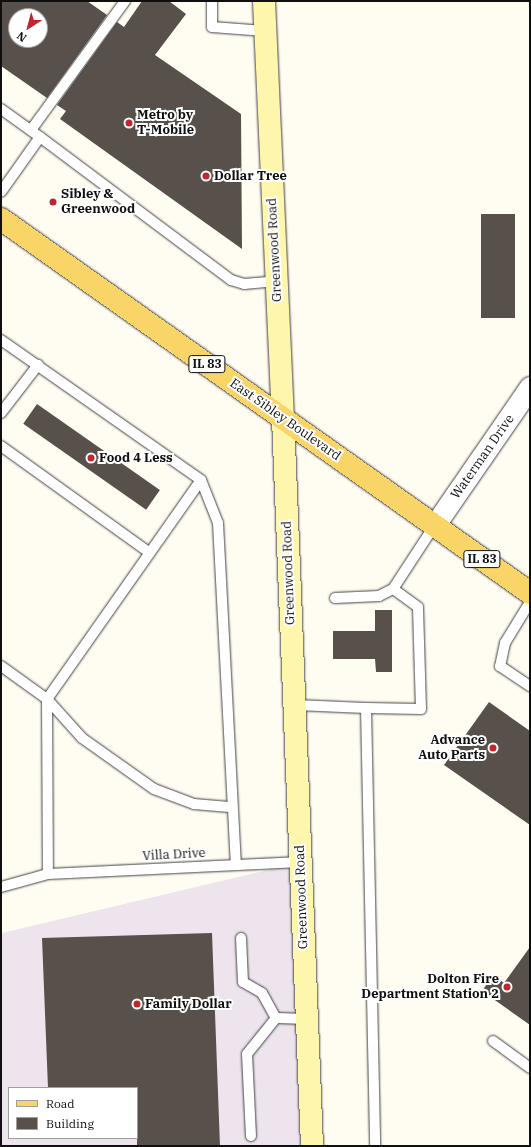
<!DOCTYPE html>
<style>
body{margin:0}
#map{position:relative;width:531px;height:1147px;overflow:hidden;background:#fffcf2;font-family:"IBM Plex Serif",serif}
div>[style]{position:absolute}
.industrial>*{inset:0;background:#ede4ee}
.building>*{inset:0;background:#58504b;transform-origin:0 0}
.roads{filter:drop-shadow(0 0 1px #424242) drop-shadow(0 0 1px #424242)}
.lane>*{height:10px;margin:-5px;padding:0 5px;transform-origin:5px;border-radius:5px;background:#fff}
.street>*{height:21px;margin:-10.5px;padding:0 10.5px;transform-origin:10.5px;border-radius:10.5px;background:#fff}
.secondary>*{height:22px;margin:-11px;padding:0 11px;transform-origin:11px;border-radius:11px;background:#fff6ad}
.primary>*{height:22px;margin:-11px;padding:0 11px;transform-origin:11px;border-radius:11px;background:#f9d568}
.dots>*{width:11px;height:11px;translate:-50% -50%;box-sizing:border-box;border:2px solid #fff;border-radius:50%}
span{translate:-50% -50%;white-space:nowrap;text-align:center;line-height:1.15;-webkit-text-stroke:4px #fff;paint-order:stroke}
.shield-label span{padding:1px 3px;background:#fff;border:1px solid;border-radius:3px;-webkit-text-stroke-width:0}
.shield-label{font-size:12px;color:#0f0f0f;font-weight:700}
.poi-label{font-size:13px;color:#0f0f0f;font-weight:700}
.left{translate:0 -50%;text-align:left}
.right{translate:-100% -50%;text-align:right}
.street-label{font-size:13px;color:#0f0f0f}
.frame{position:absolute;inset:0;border:2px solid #0f0f0f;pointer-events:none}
.legend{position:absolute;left:8px;top:1087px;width:130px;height:52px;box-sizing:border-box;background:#fff;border:1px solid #9f9f9f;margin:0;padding:5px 7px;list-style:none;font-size:12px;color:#0f0f0f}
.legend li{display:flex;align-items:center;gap:8px;height:20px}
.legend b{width:20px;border:1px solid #9f9f9f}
.north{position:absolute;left:8px;top:8px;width:40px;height:40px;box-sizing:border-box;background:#fff;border:1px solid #9f9f9f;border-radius:50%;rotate:216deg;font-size:11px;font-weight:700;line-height:16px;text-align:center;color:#0f0f0f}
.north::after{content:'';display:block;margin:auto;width:14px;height:18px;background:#c1262d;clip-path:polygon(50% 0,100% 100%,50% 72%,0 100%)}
</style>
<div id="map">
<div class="industrial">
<i style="clip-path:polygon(evenodd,301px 862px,311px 1146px,1px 1146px,2px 933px,301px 862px,9px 1088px,137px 1088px,137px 1138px,9px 1138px,9px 1088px)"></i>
</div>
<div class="building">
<i style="clip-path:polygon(evenodd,1px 1px,87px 1px,107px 15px,47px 98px,1px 66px,1px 1px,16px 16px,40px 16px,40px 40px,16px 40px,16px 16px)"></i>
<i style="clip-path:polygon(142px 1px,169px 1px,186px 14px,155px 55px,241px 114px,242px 249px,60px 119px,66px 111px,57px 105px,117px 22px,124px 27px)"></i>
<i style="left:481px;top:214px;width:34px;height:104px"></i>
<i style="left:37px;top:404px;width:150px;height:24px;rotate:35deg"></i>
<i style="clip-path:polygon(375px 610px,392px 610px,392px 672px,376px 672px,375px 659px,333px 659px,333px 631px,375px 631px)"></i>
<i style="clip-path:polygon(489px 702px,530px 731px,530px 825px,444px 765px)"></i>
<i style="clip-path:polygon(212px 933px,220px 1146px,137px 1146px,137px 1088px,48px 1088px,42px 938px)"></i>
<i style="clip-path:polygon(530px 947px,530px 1025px,482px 991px,493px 975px,504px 983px)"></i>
</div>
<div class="roads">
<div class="lane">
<i style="left:212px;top:1px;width:26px;rotate:90deg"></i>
<i style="left:212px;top:27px;width:53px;rotate:4.3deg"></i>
<i style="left:1px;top:109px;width:48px;rotate:35.7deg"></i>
<i style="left:40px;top:137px;width:67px;rotate:125.3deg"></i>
<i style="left:31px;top:130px;width:160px;rotate:-53.9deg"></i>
<i style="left:40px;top:137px;width:239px;rotate:36.8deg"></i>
<i style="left:231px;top:280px;width:14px;rotate:17deg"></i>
<i style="left:244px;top:284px;width:33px;rotate:-5deg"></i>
<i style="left:1px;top:340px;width:244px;rotate:35deg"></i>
<i style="left:201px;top:480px;width:268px;rotate:125.1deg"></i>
<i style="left:1px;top:413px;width:61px;rotate:-52.4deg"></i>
<i style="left:1px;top:446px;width:183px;rotate:35.7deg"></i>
<i style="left:201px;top:480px;width:46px;rotate:68.4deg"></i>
<i style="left:218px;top:523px;width:342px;rotate:87deg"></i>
<i style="left:335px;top:598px;width:44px;rotate:-2.6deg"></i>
<i style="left:379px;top:596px;width:16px;rotate:-27deg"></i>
<i style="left:530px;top:602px;width:48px;rotate:121.4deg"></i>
<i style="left:505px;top:643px;width:24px;rotate:102deg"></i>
<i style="left:500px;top:666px;width:36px;rotate:34deg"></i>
<i style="left:1px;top:666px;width:57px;rotate:35.7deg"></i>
<i style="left:47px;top:699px;width:52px;rotate:48.1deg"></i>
<i style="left:82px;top:738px;width:88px;rotate:35.3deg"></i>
<i style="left:154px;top:789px;width:43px;rotate:20.6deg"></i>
<i style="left:194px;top:804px;width:38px;rotate:5deg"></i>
<i style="left:47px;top:699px;width:175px;rotate:89.7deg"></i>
<i style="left:48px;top:874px;width:253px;rotate:-2.7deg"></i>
<i style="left:295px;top:705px;width:71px;rotate:2.4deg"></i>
<i style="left:366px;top:708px;width:438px;rotate:88.8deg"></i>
<i style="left:366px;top:708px;width:55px;rotate:1deg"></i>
<i style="left:421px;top:709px;width:102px;rotate:-91.7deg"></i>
<i style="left:418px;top:607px;width:31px;rotate:-144deg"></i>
<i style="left:393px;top:589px;width:75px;rotate:-56.9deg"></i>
<i style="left:1px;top:887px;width:49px;rotate:-15.5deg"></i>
<i style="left:241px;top:938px;width:44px;rotate:87.4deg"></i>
<i style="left:243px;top:982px;width:22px;rotate:30deg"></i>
<i style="left:262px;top:993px;width:29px;rotate:61deg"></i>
<i style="left:493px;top:1041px;width:46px;rotate:36.1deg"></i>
<i style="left:251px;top:1136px;width:82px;rotate:-92.8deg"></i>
<i style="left:247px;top:1054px;width:46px;rotate:-51.1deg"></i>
<i style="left:276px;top:1018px;width:31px;rotate:2deg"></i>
</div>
<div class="street">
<i style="left:434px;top:526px;width:169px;rotate:-55.4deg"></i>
</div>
<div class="secondary">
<i style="left:264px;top:1px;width:417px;rotate:87.4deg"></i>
<i style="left:283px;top:418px;width:729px;rotate:87.72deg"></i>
</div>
<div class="primary">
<i style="left:1px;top:219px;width:648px;rotate:35.26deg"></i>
</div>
</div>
<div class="dots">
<i style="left:129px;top:123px;background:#c1262d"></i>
<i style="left:206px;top:176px;background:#c1262d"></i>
<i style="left:53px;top:202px;background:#c1262d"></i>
<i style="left:91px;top:458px;background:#c1262d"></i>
<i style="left:493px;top:748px;background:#c1262d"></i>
<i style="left:507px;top:987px;background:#c1262d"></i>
<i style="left:137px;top:1004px;background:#c1262d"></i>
</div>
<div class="shield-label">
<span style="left:207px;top:364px">IL 83</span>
<span style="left:482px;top:559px">IL 83</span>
</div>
<div class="poi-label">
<span class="left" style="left:137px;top:123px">Metro by<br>T-Mobile</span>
<span class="left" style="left:214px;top:176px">Dollar Tree</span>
<span class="left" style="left:61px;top:202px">Sibley &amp;<br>Greenwood</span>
<span class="left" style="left:99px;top:458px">Food 4 Less</span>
<span class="right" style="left:485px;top:748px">Advance<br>Auto Parts</span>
<span class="right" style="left:499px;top:987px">Dolton Fire<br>Department Station 2</span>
<span class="left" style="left:145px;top:1004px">Family Dollar</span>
</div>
<div class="street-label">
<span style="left:275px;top:250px;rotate:-93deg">Greenwood Road</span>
<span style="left:285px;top:420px;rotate:35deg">East Sibley Boulevard</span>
<span style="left:483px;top:457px;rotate:-55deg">Waterman Drive</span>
<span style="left:289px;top:573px;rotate:-92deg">Greenwood Road</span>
<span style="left:174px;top:855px;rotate:-3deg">Villa Drive</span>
<span style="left:302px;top:897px;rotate:-92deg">Greenwood Road</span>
</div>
<div class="frame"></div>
<ul class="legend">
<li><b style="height:5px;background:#f9d568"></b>Road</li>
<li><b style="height:11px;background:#58504b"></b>Building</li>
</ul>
<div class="north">N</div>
</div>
